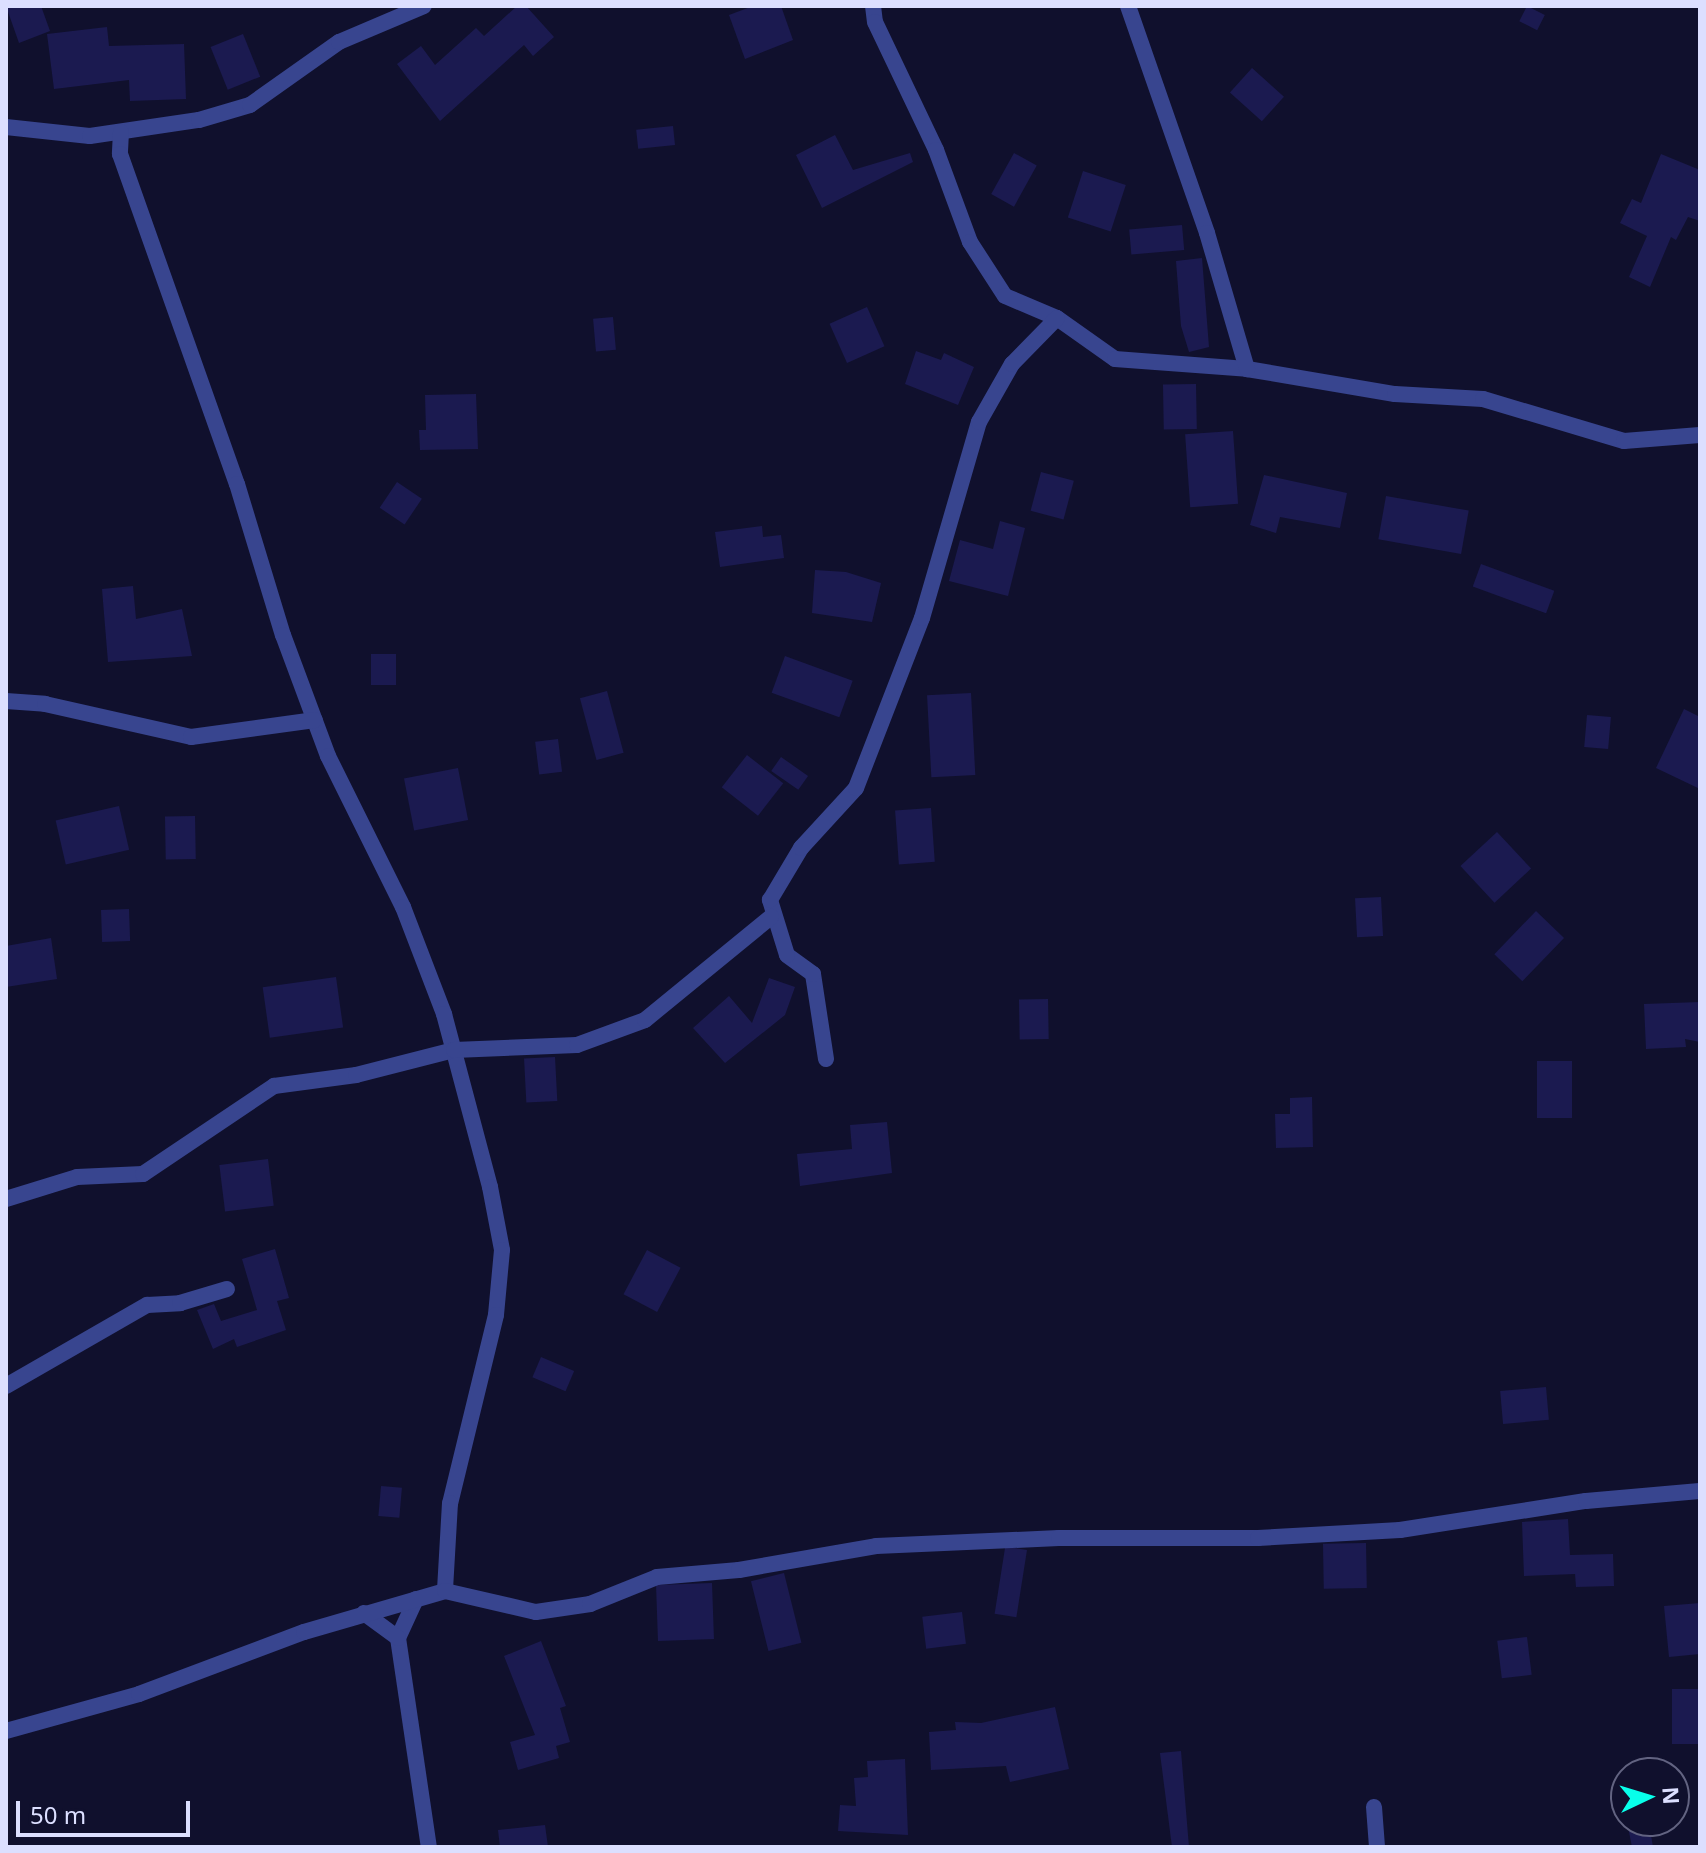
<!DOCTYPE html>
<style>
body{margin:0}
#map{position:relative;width:1706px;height:1853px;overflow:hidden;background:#10102d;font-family:"Noto Sans",sans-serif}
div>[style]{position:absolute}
.building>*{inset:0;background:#1b1a50;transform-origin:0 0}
.minor>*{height:16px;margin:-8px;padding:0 8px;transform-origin:8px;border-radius:8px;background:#38458f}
span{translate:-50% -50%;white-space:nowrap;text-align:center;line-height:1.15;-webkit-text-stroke:7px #10102d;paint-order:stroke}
.frame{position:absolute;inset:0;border:8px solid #dcdfff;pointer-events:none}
.north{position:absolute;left:1610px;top:1757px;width:80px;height:80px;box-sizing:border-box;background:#10102d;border:2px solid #626381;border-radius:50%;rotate:86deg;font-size:22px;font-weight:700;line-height:32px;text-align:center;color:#dcdfff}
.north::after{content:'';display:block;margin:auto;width:28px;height:36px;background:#08ffea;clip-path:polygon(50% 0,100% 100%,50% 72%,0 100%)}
.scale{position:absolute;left:16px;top:1801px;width:174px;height:36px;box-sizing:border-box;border:4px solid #dcdfff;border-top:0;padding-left:10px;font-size:24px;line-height:28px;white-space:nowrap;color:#dcdfff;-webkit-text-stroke:6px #10102d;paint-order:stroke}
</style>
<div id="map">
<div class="building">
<i style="clip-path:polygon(6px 6px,41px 6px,50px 31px,19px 43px)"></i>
<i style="clip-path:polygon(517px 6px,526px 6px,554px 37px,533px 56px,524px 45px,440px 121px,397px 64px,421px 46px,435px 65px,476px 28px,484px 36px)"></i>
<i style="clip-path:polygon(753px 6px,781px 6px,793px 40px,745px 59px,729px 15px)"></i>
<i style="left:1527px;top:6px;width:20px;height:17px;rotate:27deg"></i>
<i style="clip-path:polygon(107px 27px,109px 46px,184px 44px,186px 99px,130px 101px,129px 80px,54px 89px,47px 34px)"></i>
<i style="left:243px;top:34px;width:46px;height:35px;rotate:68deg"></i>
<i style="left:1252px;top:68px;width:43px;height:33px;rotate:42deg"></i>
<i style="left:673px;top:126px;width:19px;height:37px;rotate:84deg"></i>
<i style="clip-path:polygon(835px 135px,853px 170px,910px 153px,913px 162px,822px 208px,796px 155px)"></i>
<i style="left:1014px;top:153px;width:26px;height:47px;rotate:29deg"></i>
<i style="clip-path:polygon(1661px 154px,1700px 170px,1700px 221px,1688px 217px,1676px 240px,1671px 237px,1650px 287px,1629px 277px,1647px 236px,1620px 223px,1632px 199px,1641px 203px)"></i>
<i style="left:1083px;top:171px;width:45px;height:49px;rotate:18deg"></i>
<i style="left:1182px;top:225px;width:25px;height:53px;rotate:85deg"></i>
<i style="clip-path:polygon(1202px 258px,1209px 347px,1189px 352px,1181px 326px,1176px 261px)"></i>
<i style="left:867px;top:307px;width:43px;height:41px;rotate:66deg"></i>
<i style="left:613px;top:317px;width:33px;height:20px;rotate:85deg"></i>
<i style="clip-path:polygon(916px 351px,941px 360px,944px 353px,974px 367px,958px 405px,905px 384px)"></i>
<i style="left:1196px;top:384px;width:45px;height:33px;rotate:89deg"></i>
<i style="clip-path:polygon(476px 394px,478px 449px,420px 450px,419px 430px,426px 430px,425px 395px)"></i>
<i style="left:1233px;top:431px;width:73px;height:48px;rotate:86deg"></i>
<i style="left:1041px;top:472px;width:34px;height:40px;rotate:15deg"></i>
<i style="clip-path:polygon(1264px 475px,1347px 493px,1340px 528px,1280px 517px,1276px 533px,1250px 525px)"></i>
<i style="left:397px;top:482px;width:30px;height:31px;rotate:34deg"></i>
<i style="left:1386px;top:496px;width:84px;height:44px;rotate:10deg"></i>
<i style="clip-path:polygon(1000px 521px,1025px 528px,1008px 596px,949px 581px,960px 540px,993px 549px)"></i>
<i style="clip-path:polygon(762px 526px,763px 537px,781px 535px,784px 558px,720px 567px,715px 532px)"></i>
<i style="left:1481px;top:564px;width:78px;height:24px;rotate:20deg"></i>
<i style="clip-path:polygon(815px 570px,846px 572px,881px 583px,872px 622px,812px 613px)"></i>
<i style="clip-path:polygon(133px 586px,136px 619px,182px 609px,192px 656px,108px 662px,102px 589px)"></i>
<i style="left:371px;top:654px;width:25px;height:31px"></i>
<i style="left:785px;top:656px;width:72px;height:39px;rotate:20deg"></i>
<i style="left:607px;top:691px;width:64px;height:28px;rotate:75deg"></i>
<i style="left:971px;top:693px;width:82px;height:44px;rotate:87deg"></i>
<i style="clip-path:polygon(1684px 709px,1700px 717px,1700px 789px,1656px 768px)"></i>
<i style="left:1587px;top:715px;width:24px;height:32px;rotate:5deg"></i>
<i style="left:558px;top:739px;width:33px;height:23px;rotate:83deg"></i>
<i style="left:747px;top:755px;width:46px;height:41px;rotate:38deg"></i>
<i style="left:781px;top:757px;width:33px;height:17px;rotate:35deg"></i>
<i style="left:458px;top:768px;width:53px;height:55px;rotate:79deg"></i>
<i style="left:119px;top:806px;width:45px;height:65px;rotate:77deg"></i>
<i style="left:931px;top:808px;width:54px;height:36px;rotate:86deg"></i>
<i style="left:195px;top:816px;width:43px;height:30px;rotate:89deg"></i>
<i style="left:1497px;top:832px;width:50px;height:50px;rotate:47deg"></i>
<i style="left:1381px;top:897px;width:39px;height:26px;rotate:87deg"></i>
<i style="left:129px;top:909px;width:32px;height:28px;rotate:88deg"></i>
<i style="left:1536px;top:911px;width:39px;height:60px;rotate:44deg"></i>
<i style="clip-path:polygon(51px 938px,57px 979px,6px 987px,6px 946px)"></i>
<i style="left:336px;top:977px;width:51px;height:74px;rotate:82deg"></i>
<i style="clip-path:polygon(769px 978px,795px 987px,785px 1015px,725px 1063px,693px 1028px,729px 996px,752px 1023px)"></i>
<i style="left:1048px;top:999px;width:40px;height:29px;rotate:89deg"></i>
<i style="clip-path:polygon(1700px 1002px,1700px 1042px,1685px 1039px,1686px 1047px,1646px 1049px,1644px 1004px)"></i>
<i style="left:555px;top:1057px;width:44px;height:31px;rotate:87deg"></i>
<i style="left:1537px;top:1061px;width:35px;height:57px"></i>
<i style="clip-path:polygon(1312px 1097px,1313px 1147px,1276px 1148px,1275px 1114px,1290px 1114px,1290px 1098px)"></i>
<i style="clip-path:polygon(887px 1122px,892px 1173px,800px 1186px,797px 1154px,852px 1149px,850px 1125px)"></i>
<i style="left:268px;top:1159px;width:47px;height:49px;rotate:83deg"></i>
<i style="clip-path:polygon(275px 1249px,289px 1298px,277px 1301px,286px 1330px,237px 1347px,234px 1339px,213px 1349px,197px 1310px,214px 1304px,221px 1321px,257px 1310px,242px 1259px)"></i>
<i style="left:647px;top:1250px;width:38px;height:50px;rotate:28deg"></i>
<i style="left:541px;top:1357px;width:36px;height:22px;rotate:23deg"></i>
<i style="left:1546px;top:1387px;width:33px;height:46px;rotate:85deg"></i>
<i style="left:381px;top:1486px;width:21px;height:30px;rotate:5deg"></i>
<i style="clip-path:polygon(1568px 1519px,1570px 1555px,1613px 1554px,1614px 1586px,1576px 1587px,1575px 1574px,1524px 1576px,1522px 1522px)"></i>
<i style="left:1366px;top:1543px;width:45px;height:43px;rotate:89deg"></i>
<i style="left:1027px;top:1550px;width:68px;height:22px;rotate:99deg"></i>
<i style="left:784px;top:1573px;width:72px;height:34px;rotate:76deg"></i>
<i style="left:712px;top:1583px;width:56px;height:56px;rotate:88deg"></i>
<i style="clip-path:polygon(1700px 1603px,1700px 1654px,1669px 1657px,1664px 1606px)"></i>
<i style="left:962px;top:1612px;width:32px;height:40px;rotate:83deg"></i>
<i style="left:1527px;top:1637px;width:38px;height:30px;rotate:83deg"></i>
<i style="clip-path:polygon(541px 1641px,566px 1706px,560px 1708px,570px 1742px,556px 1746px,559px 1758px,518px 1770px,510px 1742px,535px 1735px,504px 1656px)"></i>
<i style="left:1700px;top:1689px;width:55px;height:28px;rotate:90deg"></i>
<i style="clip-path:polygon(1055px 1707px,1069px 1769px,1010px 1782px,1006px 1766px,931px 1770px,929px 1732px,956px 1730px,955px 1722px,981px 1723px)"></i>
<i style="clip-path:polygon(1181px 1751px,1189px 1847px,1172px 1847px,1160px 1753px)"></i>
<i style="clip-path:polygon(905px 1759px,908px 1835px,838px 1831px,840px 1805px,856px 1806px,854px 1778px,868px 1777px,867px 1761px)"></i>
<i style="clip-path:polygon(1649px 1823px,1653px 1847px,1632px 1847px,1628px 1827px)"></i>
<i style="clip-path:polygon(545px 1825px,548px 1847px,500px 1847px,498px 1830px)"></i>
</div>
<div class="minor">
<i style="left:873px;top:6px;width:16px;rotate:83deg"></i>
<i style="left:875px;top:22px;width:142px;rotate:64.5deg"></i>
<i style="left:936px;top:150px;width:98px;rotate:69.7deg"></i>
<i style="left:970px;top:242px;width:64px;rotate:57.1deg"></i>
<i style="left:1005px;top:296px;width:56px;rotate:22.9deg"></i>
<i style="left:1057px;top:318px;width:71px;rotate:35.3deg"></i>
<i style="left:1115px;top:359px;width:132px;rotate:4.3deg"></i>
<i style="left:1247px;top:369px;width:150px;rotate:9.6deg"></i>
<i style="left:1395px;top:394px;width:88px;rotate:3.3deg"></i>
<i style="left:1483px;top:399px;width:147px;rotate:16.6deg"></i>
<i style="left:1624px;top:441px;width:76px;rotate:-4.5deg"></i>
<i style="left:1128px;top:6px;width:240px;rotate:70.8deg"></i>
<i style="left:1207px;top:233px;width:142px;rotate:73.6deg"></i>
<i style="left:6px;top:127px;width:84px;rotate:6.1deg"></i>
<i style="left:90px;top:136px;width:110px;rotate:-8.4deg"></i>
<i style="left:199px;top:120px;width:53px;rotate:-16.4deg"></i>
<i style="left:250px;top:105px;width:109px;rotate:-35.3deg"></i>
<i style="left:339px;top:42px;width:92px;rotate:-23deg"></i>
<i style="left:121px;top:132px;width:22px;rotate:93deg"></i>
<i style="left:120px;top:154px;width:350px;rotate:70.5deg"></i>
<i style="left:237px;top:484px;width:158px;rotate:73.1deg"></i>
<i style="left:283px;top:635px;width:129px;rotate:69.6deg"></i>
<i style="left:328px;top:756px;width:169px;rotate:63.6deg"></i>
<i style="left:403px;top:907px;width:115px;rotate:69deg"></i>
<i style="left:444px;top:1014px;width:179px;rotate:75.1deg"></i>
<i style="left:490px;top:1187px;width:64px;rotate:79.2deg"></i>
<i style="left:502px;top:1250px;width:65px;rotate:95.3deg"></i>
<i style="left:496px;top:1315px;width:194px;rotate:103.7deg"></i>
<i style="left:450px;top:1503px;width:88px;rotate:93.3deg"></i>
<i style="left:6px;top:701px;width:39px;rotate:4deg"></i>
<i style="left:45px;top:704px;width:150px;rotate:12.7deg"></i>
<i style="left:191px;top:737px;width:125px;rotate:-7.8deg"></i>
<i style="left:826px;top:1059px;width:86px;rotate:-98.7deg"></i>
<i style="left:813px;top:974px;width:32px;rotate:-144deg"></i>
<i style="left:787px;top:955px;width:58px;rotate:-107.2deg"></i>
<i style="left:770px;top:900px;width:61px;rotate:-59.2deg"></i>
<i style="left:801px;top:848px;width:81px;rotate:-47.5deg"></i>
<i style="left:856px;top:788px;width:182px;rotate:-68.8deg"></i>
<i style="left:922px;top:618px;width:204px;rotate:-73.8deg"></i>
<i style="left:979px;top:422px;width:67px;rotate:-60.4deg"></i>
<i style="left:1012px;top:364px;width:64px;rotate:-45.6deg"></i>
<i style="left:6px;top:1199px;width:74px;rotate:-17.2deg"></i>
<i style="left:77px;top:1177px;width:66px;rotate:-2.6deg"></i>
<i style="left:143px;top:1174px;width:158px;rotate:-33.9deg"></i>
<i style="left:274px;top:1086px;width:83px;rotate:-7.6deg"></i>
<i style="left:356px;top:1075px;width:101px;rotate:-14.3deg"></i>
<i style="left:454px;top:1050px;width:123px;rotate:-2.3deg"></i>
<i style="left:577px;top:1045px;width:72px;rotate:-20.2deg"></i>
<i style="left:645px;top:1020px;width:163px;rotate:-39.3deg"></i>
<i style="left:6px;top:1386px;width:163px;rotate:-29.9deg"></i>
<i style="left:147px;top:1305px;width:33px;rotate:-3deg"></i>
<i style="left:180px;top:1303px;width:49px;rotate:-16.6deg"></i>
<i style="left:416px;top:1599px;width:43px;rotate:114.8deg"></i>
<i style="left:398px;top:1638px;width:211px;rotate:81.6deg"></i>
<i style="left:364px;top:1613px;width:42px;rotate:36.3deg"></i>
<i style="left:6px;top:1731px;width:138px;rotate:-15.5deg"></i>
<i style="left:139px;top:1694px;width:176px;rotate:-20.6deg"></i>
<i style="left:304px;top:1632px;width:147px;rotate:-16.2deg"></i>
<i style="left:445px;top:1591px;width:93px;rotate:13deg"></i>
<i style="left:536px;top:1612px;width:55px;rotate:-8.4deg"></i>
<i style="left:590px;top:1604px;width:72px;rotate:-21.9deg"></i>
<i style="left:657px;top:1577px;width:82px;rotate:-4.9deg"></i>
<i style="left:739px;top:1570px;width:139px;rotate:-9.9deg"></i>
<i style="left:876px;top:1546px;width:183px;rotate:-2.5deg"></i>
<i style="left:1059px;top:1538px;width:199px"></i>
<i style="left:1258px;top:1538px;width:142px;rotate:-3.2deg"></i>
<i style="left:1400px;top:1530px;width:188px;rotate:-8.9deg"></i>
<i style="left:1586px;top:1501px;width:114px;rotate:-5deg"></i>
<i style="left:1374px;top:1807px;width:40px;rotate:85.7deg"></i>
</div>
<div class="frame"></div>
<div class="north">N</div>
<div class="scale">50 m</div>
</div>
